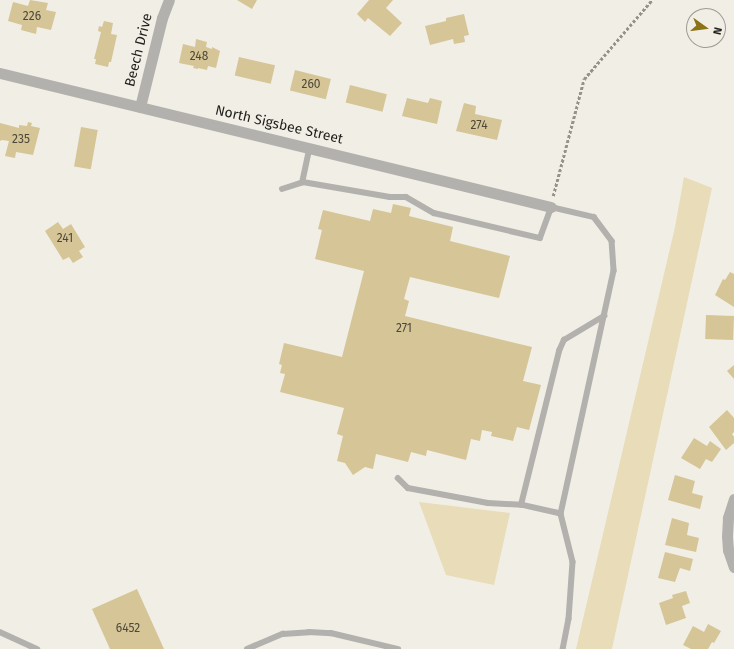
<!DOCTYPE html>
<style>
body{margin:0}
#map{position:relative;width:734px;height:649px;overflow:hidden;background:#f1eee5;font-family:"Fira Sans",sans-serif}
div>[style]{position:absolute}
.green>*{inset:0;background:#e8dcb9}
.building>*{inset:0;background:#d5c597;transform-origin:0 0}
.path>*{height:2.5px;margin-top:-1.25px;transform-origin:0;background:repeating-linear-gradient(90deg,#95928c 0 3px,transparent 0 5px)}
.lane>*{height:5.5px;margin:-2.75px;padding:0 2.75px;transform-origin:2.75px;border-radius:2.75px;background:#b3b1ad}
.street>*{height:11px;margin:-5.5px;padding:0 5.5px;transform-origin:5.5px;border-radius:5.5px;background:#b3b1ad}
span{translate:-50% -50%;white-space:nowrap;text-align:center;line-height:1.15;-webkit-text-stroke:4px #f1eee5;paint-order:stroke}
.number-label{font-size:12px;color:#4d483b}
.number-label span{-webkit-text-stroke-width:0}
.street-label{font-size:14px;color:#201f1c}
.north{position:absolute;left:686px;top:8px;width:40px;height:40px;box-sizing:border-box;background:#f1eee5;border:1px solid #9d9b95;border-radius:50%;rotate:104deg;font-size:11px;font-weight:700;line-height:16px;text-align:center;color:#201f1c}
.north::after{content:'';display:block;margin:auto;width:14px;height:18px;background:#8d7317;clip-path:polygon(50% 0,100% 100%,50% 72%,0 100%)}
</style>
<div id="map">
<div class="green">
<i style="clip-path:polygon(684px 177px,712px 188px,612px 649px,576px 649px,675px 227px)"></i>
<i style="clip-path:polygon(419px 502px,510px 513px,494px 585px,446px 575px)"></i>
</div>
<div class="building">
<i style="clip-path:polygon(30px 0,48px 3px,46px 10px,56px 12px,51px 30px,37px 27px,36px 34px,21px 30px,22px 25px,8px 21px,13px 2px,28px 6px)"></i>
<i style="clip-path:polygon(237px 0,257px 0,252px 9px)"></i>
<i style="clip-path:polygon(369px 0,393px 0,386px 8px,402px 23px,390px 36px,368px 18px,365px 22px,357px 14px)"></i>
<i style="clip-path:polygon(464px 14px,469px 35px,464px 36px,465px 42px,454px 44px,453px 39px,430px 45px,425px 26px,446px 21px,446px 18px)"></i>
<i style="clip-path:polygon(104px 21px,113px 23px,111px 34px,117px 35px,111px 62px,109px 62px,108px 67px,95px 64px,96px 59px,94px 59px,101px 32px,98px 31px,99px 26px,102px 27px)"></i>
<i style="clip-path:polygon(196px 39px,207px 42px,206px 47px,212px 49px,212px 47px,220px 51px,216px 68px,208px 66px,207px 70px,198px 68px,198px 69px,193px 68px,194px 66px,179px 63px,183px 44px,195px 47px)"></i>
<i style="left:239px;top:57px;width:37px;height:19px;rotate:13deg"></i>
<i style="left:295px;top:70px;width:37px;height:21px;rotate:14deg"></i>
<i style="left:350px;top:85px;width:38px;height:18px;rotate:14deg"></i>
<i style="clip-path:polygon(407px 98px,428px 103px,430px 98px,442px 101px,437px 124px,402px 116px)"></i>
<i style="clip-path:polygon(464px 103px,476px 106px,475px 114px,502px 120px,497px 140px,456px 131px)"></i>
<i style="clip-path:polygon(28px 122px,32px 123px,31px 126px,40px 128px,33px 155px,16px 152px,15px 158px,5px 156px,9px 141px,2px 140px,0 141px,0 123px,19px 128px,19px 125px,27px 126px)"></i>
<i style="left:81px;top:127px;width:17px;height:40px;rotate:10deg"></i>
<i style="clip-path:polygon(393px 204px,411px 208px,409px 216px,453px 227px,450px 241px,510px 256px,499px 298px,410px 277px,404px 299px,409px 301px,405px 316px,532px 347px,523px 381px,541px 385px,529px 430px,517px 427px,513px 441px,491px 436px,492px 432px,482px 430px,480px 441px,471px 439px,466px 460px,427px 450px,426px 456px,411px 452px,408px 462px,376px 454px,373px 469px,365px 467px,353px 475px,345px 463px,337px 461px,343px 436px,337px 434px,344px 408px,280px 392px,285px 374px,280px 373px,282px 365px,279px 364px,284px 343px,342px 357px,364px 271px,315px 259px,322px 230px,318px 229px,323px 210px,370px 221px,373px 209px,391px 213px)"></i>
<i style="clip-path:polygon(58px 222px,63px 229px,71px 224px,85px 247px,79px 251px,83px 257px,73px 263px,69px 257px,63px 260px,45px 231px)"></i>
<i style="clip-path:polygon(730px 272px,734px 274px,734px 307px,715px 295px,723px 279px,725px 280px)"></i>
<i style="left:706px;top:315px;width:28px;height:24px;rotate:2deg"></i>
<i style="clip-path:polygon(734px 365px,734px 379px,727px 371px)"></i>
<i style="clip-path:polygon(727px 410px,734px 418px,734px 432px,732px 434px,734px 437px,734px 443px,726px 450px,709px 427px)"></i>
<i style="clip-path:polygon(694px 438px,707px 446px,710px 441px,721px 449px,712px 462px,706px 459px,700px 469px,681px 458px)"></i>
<i style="clip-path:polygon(675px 475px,695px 481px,692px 493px,703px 496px,700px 509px,668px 500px)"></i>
<i style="clip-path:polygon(672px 518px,689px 523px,687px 535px,699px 538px,696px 552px,665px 545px)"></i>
<i style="clip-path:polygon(665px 552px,693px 559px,690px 571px,680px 568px,675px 582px,658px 578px)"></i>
<i style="clip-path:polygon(137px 589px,164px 649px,110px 649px,92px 609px)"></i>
<i style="clip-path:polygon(686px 591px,690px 603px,682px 606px,686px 618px,666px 625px,659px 603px,673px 598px,672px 595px)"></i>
<i style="clip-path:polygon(708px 624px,721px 631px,714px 643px,712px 642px,708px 649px,691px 649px,683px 645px,693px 626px,704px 632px)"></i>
</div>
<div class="path">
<i style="left:553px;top:196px;width:121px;rotate:-75.2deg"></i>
<i style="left:584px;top:79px;width:104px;rotate:-49.3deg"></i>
</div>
<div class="lane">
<i style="left:310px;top:148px;width:35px;rotate:102deg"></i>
<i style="left:303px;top:182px;width:88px;rotate:9.8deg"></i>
<i style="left:390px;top:197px;width:16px"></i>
<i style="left:406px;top:197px;width:32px;rotate:30deg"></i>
<i style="left:434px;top:213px;width:109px;rotate:13.3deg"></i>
<i style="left:540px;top:238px;width:33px;rotate:-70deg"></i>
<i style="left:551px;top:207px;width:44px;rotate:13.1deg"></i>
<i style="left:594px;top:217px;width:30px;rotate:53deg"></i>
<i style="left:612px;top:241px;width:30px;rotate:86deg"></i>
<i style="left:614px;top:271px;width:249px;rotate:102.3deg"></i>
<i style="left:561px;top:514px;width:49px;rotate:76deg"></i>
<i style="left:573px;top:562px;width:57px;rotate:94deg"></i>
<i style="left:569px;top:619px;width:31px;rotate:101deg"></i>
<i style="left:282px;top:189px;width:22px;rotate:-18deg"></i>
<i style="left:398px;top:478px;width:14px;rotate:45deg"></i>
<i style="left:408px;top:488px;width:81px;rotate:10.6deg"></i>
<i style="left:488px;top:503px;width:33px;rotate:3deg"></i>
<i style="left:561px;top:514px;width:41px;rotate:-167.3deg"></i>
<i style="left:521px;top:505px;width:159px;rotate:-76.1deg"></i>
<i style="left:559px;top:351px;width:12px;rotate:-66deg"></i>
<i style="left:564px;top:340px;width:47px;rotate:-31deg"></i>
<i style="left:0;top:632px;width:41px;rotate:24.7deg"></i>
<i style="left:247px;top:649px;width:39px;rotate:-23deg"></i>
<i style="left:283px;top:634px;width:26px;rotate:-4deg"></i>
<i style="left:309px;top:632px;width:22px;rotate:3deg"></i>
<i style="left:331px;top:633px;width:69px;rotate:13.4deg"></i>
</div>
<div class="street">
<i style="left:0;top:73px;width:567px;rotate:13.67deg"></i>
<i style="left:140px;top:107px;width:92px;rotate:-76.1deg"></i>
<i style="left:162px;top:18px;width:19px;rotate:-69deg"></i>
<i style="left:734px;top:499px;width:20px;rotate:108deg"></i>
<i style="left:728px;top:518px;width:18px;rotate:93deg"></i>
<i style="left:727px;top:536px;width:14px;rotate:86deg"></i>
<i style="left:728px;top:550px;width:18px;rotate:71deg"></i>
</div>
<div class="number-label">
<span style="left:32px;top:17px">226</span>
<span style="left:199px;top:57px">248</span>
<span style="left:311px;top:85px">260</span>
<span style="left:479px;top:126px">274</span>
<span style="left:21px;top:140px">235</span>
<span style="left:65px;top:239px">241</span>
<span style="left:404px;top:329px">271</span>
<span style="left:128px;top:629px">6452</span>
</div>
<div class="street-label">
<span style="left:139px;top:50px;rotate:-76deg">Beech Drive</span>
<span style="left:279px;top:125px;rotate:13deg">North Sigsbee Street</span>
</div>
<div class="north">N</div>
</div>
